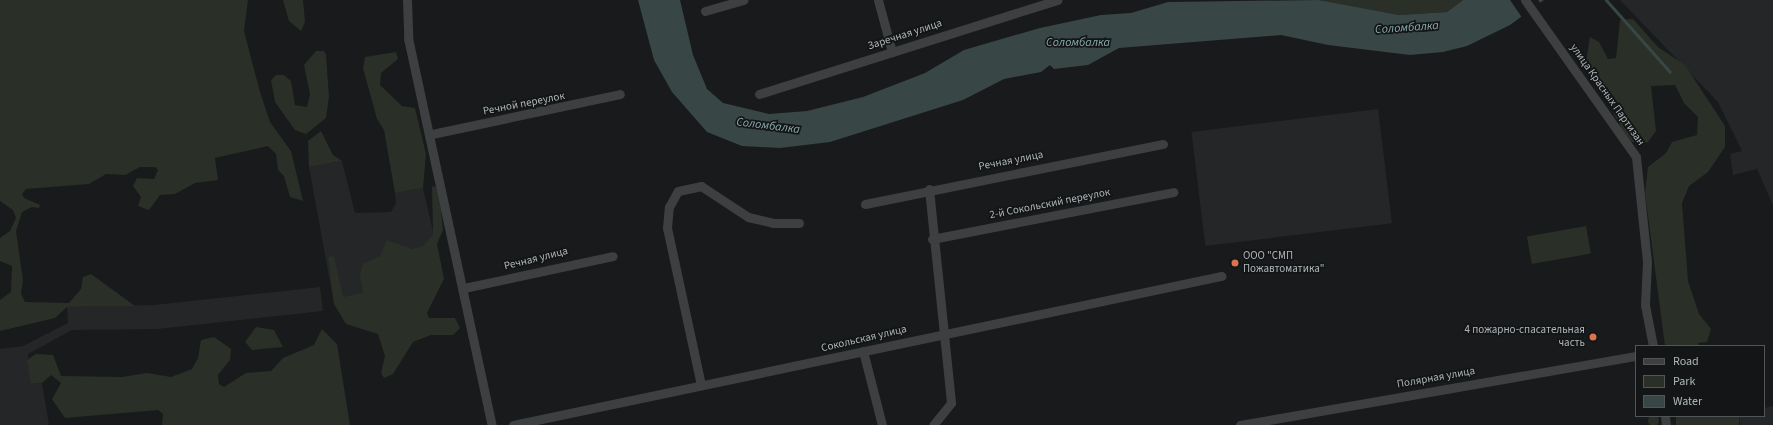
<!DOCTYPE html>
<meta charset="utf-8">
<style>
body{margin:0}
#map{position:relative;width:1773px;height:425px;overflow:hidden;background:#191a1b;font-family:"Source Sans 3",sans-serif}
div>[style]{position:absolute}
.built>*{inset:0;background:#252628;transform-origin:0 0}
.green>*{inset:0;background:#2a2f28;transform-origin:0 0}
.round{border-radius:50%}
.water>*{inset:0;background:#384646}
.pier>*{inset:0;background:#191a1b}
.stream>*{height:3px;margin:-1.5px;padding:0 1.5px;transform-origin:1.5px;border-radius:1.5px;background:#384646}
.street>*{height:9px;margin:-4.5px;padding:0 4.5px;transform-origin:4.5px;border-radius:4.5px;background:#3d3f41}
.dots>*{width:11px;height:11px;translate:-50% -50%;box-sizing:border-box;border:2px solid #141516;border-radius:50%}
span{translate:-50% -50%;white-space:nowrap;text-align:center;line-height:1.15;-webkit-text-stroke:3.5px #141516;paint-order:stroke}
.street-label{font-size:11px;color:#adb6b9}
.poi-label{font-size:11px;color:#adb6b9}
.left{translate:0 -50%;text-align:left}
.right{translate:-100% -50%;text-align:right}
.water-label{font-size:12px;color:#89adaf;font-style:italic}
.legend{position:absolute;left:1635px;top:345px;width:130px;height:72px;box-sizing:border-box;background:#141516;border:1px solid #515557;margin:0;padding:5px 7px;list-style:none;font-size:12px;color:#adb6b9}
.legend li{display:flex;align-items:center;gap:8px;height:20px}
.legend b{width:20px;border:1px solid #515557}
</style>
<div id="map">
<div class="built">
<i style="clip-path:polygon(1620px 0,1773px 0,1773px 205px,1757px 169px,1733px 175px,1730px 154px,1742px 151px,1718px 102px)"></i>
<i style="left:1378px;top:109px;width:115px;height:188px;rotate:83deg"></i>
<i style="clip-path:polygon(342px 161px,355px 213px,391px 212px,396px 203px,395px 193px,423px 188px,444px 279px,334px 304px,309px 167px)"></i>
<i style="clip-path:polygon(320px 287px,323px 311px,157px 329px,72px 330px,28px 354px,31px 384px,42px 383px,49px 425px,0 425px,0 349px,23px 346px,68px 323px,67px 307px,154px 305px)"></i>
<i style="clip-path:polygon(1773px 406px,1773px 425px,1740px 425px,1739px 416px,1764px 416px,1764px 408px)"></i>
</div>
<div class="green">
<i style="clip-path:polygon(0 0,248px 0,244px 31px,260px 92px,270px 122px,291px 151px,303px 201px,290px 197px,284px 176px,278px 170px,276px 154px,268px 146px,215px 158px,218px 180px,195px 183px,175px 194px,160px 195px,149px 210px,138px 206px,141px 197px,133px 186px,137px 178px,154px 179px,158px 170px,155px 167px,140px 167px,125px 175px,106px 174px,89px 184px,26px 189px,22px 194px,24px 198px,40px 205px,39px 208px,32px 207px,22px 212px,16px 231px,23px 280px,21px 294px,25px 302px,69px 303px,81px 289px,83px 277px,91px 274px,135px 306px,67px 307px,55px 318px,0 331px,0 300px,11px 292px,12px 266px,0 261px,0 238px,10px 231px,16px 218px,13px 210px,0 201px)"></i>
<i style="clip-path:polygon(283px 0,303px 0,305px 22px,301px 31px,289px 21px)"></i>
<i style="clip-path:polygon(1319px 0,1463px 0,1447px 12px,1399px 15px)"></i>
<i style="clip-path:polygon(1633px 19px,1658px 47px,1685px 65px,1725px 126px,1725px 147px,1708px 172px,1689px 186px,1682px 203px,1688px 281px,1699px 314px,1711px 329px,1707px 342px,1698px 343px,1699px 346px,1665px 346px,1645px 193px,1648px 167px,1666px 153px,1672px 142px,1697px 135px,1698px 117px,1684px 103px,1675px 85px,1651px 86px,1656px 131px,1647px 143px,1632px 142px,1624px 133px,1586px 62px,1590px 37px,1599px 42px,1608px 59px,1616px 58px,1620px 20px)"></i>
<i style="clip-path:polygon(316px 51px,324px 51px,326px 55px,329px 97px,326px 118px,306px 134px,295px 130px,275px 102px,271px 80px,276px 75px,284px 75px,291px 81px,295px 105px,307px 107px,310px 94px,304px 65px)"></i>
<i style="clip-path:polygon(396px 52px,398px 59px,381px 73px,380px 85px,402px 106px,415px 108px,426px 154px,423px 188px,395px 193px,384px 130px,377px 119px,363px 68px,365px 57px)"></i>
<i style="clip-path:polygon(321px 131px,333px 155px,342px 161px,309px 167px,308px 141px)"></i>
<i style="clip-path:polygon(432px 186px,436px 187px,441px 210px,443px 230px,437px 244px,444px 279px,427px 313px,429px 318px,455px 318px,460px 328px,453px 335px,431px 335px,413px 342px,393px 374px,384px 378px,381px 373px,385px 356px,378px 334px,346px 324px,334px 304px,328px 257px,334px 256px,343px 297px,363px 293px,360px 275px,363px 264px,380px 256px,387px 240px,412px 249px,423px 246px,433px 235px)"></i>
<i style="left:1586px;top:226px;width:28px;height:60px;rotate:80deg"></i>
<i style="clip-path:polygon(256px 327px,274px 330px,283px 347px,252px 350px,245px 342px)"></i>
<i style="clip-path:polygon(322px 329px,337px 344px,350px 425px,162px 425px,163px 414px,158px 410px,65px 418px,52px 399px,61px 383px,51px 375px,42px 383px,31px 384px,27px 360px,36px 354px,53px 355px,61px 376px,122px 377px,147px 373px,171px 377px,192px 369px,198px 358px,201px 340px,214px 337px,231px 349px,230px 360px,218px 375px,219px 384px,224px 387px,246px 373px,271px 371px,283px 358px,314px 345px)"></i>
<i class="round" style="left:1647.5px;top:414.5px;width:11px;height:11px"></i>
<i style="left:1676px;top:416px;width:63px;height:9px"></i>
</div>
<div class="water">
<i style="clip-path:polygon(638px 0,680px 0,693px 55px,707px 89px,723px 103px,769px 114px,807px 111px,863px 97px,925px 73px,964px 50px,1040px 28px,1101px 15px,1131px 13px,1168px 2px,1319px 0,1399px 15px,1447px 12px,1463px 0,1544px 0,1510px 25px,1467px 46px,1443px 52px,1410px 55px,1328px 45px,1281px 35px,1119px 48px,1088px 65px,1054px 69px,1050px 65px,1041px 72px,1004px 79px,963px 100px,830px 142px,780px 148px,742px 146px,707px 132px,672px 92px,654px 60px)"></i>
</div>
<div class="pier">
<i style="clip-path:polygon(1510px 0,1538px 0,1542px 5px,1523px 19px)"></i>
</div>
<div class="stream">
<i style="left:1606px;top:0;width:96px;rotate:48.4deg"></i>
</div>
<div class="street">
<i style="left:407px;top:0;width:38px;rotate:88deg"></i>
<i style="left:408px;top:38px;width:396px;rotate:77.8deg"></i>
<i style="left:878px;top:0;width:54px;rotate:74.9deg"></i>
<i style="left:1525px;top:0;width:192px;rotate:54.7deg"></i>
<i style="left:1636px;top:157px;width:106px;rotate:84deg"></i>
<i style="left:1647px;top:262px;width:43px;rotate:92.7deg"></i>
<i style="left:1645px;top:305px;width:42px;rotate:79deg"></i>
<i style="left:705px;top:11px;width:40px;rotate:-16deg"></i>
<i style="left:759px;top:94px;width:313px;rotate:-17.5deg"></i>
<i style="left:432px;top:134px;width:192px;rotate:-12deg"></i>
<i style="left:929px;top:189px;width:215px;rotate:84.1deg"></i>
<i style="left:951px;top:403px;width:28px;rotate:129deg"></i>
<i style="left:865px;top:204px;width:304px;rotate:-11.4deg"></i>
<i style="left:932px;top:239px;width:246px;rotate:-11deg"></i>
<i style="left:464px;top:288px;width:152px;rotate:-12.1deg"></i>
<i style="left:863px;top:351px;width:76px;rotate:75.6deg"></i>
<i style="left:701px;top:385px;width:161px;rotate:-102.2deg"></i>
<i style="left:667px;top:228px;width:21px;rotate:-85deg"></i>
<i style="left:669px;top:207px;width:18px;rotate:-61deg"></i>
<i style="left:678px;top:191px;width:24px;rotate:-12deg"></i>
<i style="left:701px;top:186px;width:56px;rotate:33.4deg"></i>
<i style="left:748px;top:217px;width:26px;rotate:13deg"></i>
<i style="left:773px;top:223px;width:26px"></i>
<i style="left:1665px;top:416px;width:9px;rotate:84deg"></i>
<i style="left:513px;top:425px;width:724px;rotate:-11.88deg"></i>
<i style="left:1240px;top:425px;width:402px;rotate:-9.9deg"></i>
</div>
<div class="dots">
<i style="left:1235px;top:263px;background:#dc7250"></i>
<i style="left:1593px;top:337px;background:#dc7250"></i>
</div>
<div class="street-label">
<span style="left:905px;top:35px;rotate:-18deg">Заречная улица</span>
<span style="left:1607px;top:95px;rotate:55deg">улица Красных Партизан</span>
<span style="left:524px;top:104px;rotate:-11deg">Речной переулок</span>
<span style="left:1011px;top:161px;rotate:-11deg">Речная улица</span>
<span style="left:1050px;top:204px;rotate:-11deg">2-й Сокольский переулок</span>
<span style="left:536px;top:259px;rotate:-14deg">Речная улица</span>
<span style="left:864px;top:339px;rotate:-13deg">Сокольская улица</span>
<span style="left:1436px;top:378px;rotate:-10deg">Полярная улица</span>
</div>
<div class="poi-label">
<span class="left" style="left:1243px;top:263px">ООО "СМП<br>Пожавтоматика"</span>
<span class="right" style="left:1585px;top:337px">4 пожарно-спасательная<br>часть</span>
</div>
<div class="water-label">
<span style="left:1407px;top:28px;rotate:-4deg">Соломбалка</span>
<span style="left:1078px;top:43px">Соломбалка</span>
<span style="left:768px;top:126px;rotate:7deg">Соломбалка</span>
</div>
<ul class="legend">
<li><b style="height:5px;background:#3d3f41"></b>Road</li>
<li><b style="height:11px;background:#2a2f28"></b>Park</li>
<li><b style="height:11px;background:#384646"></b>Water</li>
</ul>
</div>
